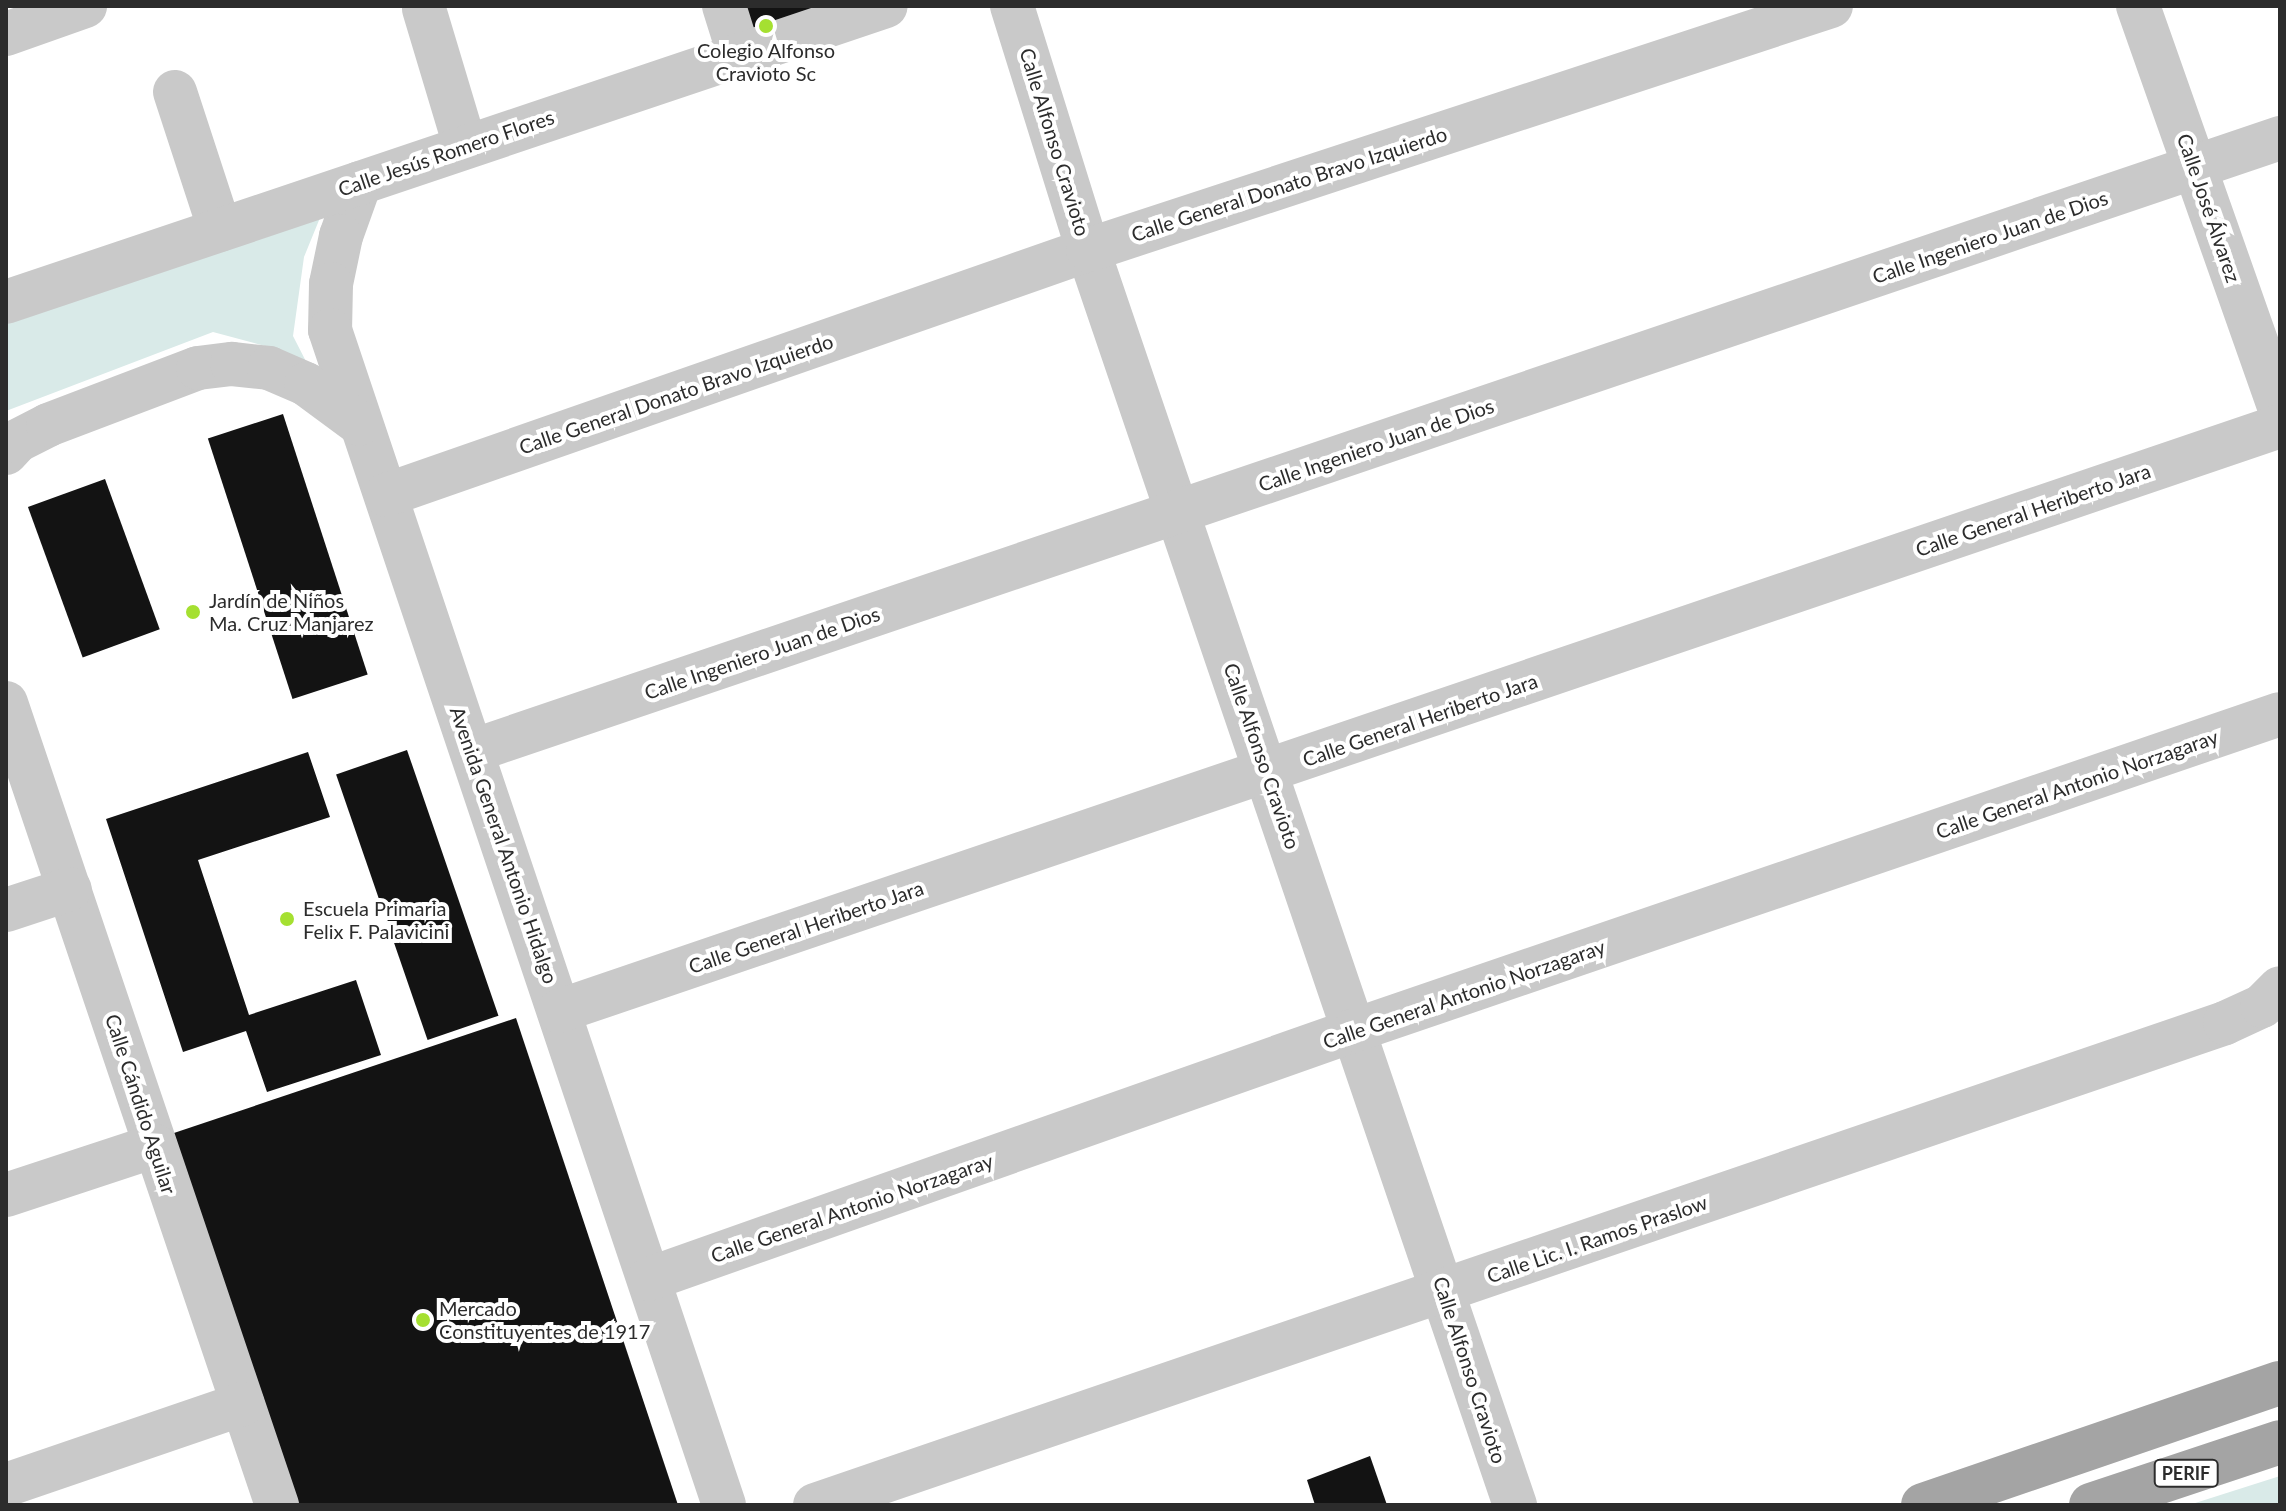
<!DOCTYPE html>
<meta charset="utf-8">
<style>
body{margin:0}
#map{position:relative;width:2286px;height:1511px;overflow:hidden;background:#fff;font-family:Lato,sans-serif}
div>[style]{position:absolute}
.green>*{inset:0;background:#d9eae8}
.building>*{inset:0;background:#131313;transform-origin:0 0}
.minor>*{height:44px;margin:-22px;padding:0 22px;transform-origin:22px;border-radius:22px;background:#c9c9c9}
.primary>*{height:44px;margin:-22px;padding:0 22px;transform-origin:22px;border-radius:22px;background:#a4a4a4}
.dots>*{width:22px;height:22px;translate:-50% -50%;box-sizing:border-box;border:4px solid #fff;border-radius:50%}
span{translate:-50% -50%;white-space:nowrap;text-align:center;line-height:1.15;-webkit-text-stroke:8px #fff;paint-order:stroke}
.shield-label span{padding:2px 6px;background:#fff;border:2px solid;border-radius:6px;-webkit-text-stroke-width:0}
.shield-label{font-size:18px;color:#2c2c2c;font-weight:700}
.poi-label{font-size:20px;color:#2c2c2c}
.left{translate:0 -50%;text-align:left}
.street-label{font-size:20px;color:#2c2c2c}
.frame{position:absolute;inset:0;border:8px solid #2c2c2c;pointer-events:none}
</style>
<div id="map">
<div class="green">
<i style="clip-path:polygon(324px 208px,304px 257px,293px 336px,315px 379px,280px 350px,213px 332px,6px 411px,6px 316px)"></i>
<i style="clip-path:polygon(2280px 1476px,2280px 1505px,2189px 1505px)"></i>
</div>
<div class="building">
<i style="clip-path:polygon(727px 6px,855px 6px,739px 46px)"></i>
<i style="left:283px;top:414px;width:274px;height:79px;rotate:72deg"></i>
<i style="left:105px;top:479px;width:160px;height:82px;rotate:70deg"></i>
<i style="left:407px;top:750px;width:281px;height:75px;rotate:71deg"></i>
<i style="clip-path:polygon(308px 752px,330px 817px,198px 860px,249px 1015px,356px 980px,381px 1055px,267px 1092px,246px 1031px,183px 1052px,106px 819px)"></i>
<i style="clip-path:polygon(516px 1018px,678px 1505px,292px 1505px,165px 1136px)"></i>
<i style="clip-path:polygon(1370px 1456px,1387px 1505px,1315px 1505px,1307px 1480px)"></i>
</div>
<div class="minor">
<i style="left:724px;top:6px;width:50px;rotate:72.6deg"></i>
<i style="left:1012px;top:6px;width:256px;rotate:72.7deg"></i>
<i style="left:1088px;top:250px;width:1326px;rotate:71.21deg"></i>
<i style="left:2138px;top:6px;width:428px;rotate:70.6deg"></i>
<i style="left:424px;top:9px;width:143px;rotate:73.3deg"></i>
<i style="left:6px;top:34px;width:84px;rotate:-19.5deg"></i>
<i style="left:175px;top:92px;width:145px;rotate:71.9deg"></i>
<i style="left:360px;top:183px;width:56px;rotate:109.7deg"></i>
<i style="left:341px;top:236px;width:49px;rotate:101.8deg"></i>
<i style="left:331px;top:284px;width:46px;rotate:91.2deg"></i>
<i style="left:330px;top:330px;width:1239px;rotate:71.46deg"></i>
<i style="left:6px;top:302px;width:928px;rotate:-18.59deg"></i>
<i style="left:6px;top:453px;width:16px;rotate:-47deg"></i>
<i style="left:17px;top:441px;width:35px;rotate:-27deg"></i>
<i style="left:48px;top:425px;width:160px;rotate:-20.8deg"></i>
<i style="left:198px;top:368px;width:34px;rotate:-7deg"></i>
<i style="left:232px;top:364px;width:37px;rotate:6deg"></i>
<i style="left:269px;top:368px;width:40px;rotate:23.4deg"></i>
<i style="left:306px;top:384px;width:67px;rotate:36.5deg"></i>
<i style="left:386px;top:495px;width:744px;rotate:-19.24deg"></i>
<i style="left:1088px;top:250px;width:782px;rotate:-18.18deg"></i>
<i style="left:6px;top:703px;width:847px;rotate:71.33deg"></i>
<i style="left:472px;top:751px;width:1909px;rotate:-18.73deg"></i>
<i style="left:6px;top:910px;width:67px;rotate:-18.2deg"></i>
<i style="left:559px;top:1011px;width:1818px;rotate:-18.77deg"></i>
<i style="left:6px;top:1195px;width:157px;rotate:-18.2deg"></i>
<i style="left:649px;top:1279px;width:749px;rotate:-19.43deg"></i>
<i style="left:1355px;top:1030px;width:977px;rotate:-18.86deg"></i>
<i style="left:6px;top:1485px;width:250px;rotate:-18.9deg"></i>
<i style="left:815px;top:1505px;width:1490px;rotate:-18.87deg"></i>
<i style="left:2225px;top:1023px;width:41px;rotate:-24.7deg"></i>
<i style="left:2262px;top:1006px;width:25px;rotate:-45deg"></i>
</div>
<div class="primary">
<i style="left:1923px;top:1505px;width:377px;rotate:-18.9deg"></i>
<i style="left:2091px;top:1505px;width:199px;rotate:-18.4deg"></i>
</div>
<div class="dots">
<i style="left:766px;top:26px;background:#a5e031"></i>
<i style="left:193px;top:612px;background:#a5e031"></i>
<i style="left:287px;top:919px;background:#a5e031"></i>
<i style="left:423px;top:1320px;background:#a5e031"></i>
</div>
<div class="shield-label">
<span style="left:2186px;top:1473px">PERIF</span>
</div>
<div class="poi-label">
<span style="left:766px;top:62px">Colegio Alfonso<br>Cravioto Sc</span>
<span class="left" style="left:209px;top:612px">Jardín de Niños<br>Ma. Cruz Manjarez</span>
<span class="left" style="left:303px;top:920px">Escuela Primaria<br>Felix F. Palavicini</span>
<span class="left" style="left:439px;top:1320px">Mercado<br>Constituyentes de 1917</span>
</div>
<div class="street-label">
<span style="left:1055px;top:142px;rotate:73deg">Calle Alfonso Cravioto</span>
<span style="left:446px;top:153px;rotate:-19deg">Calle Jesús Romero Flores</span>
<span style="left:1289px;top:184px;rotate:-18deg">Calle General Donato Bravo Izquierdo</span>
<span style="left:2209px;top:208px;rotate:71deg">Calle José Álvarez</span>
<span style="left:1990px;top:237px;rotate:-19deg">Calle Ingeniero Juan de Dios</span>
<span style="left:676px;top:394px;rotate:-19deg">Calle General Donato Bravo Izquierdo</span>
<span style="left:1376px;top:445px;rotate:-19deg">Calle Ingeniero Juan de Dios</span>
<span style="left:2033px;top:510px;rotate:-19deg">Calle General Heriberto Jara</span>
<span style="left:762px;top:653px;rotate:-19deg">Calle Ingeniero Juan de Dios</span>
<span style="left:1420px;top:720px;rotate:-19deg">Calle General Heriberto Jara</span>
<span style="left:1262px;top:756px;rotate:71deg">Calle Alfonso Cravioto</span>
<span style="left:2077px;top:784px;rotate:-19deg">Calle General Antonio Norzagaray</span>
<span style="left:504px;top:845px;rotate:71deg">Avenida General Antonio Hidalgo</span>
<span style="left:806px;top:927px;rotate:-19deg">Calle General Heriberto Jara</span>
<span style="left:1464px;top:994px;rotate:-19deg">Calle General Antonio Norzagaray</span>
<span style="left:141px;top:1104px;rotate:72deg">Calle Cándido Aguilar</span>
<span style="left:852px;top:1208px;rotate:-19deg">Calle General Antonio Norzagaray</span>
<span style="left:1597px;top:1239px;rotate:-19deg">Calle Lic. I. Ramos Praslow</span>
<span style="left:1470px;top:1370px;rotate:72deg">Calle Alfonso Cravioto</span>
</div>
<div class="frame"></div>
</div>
